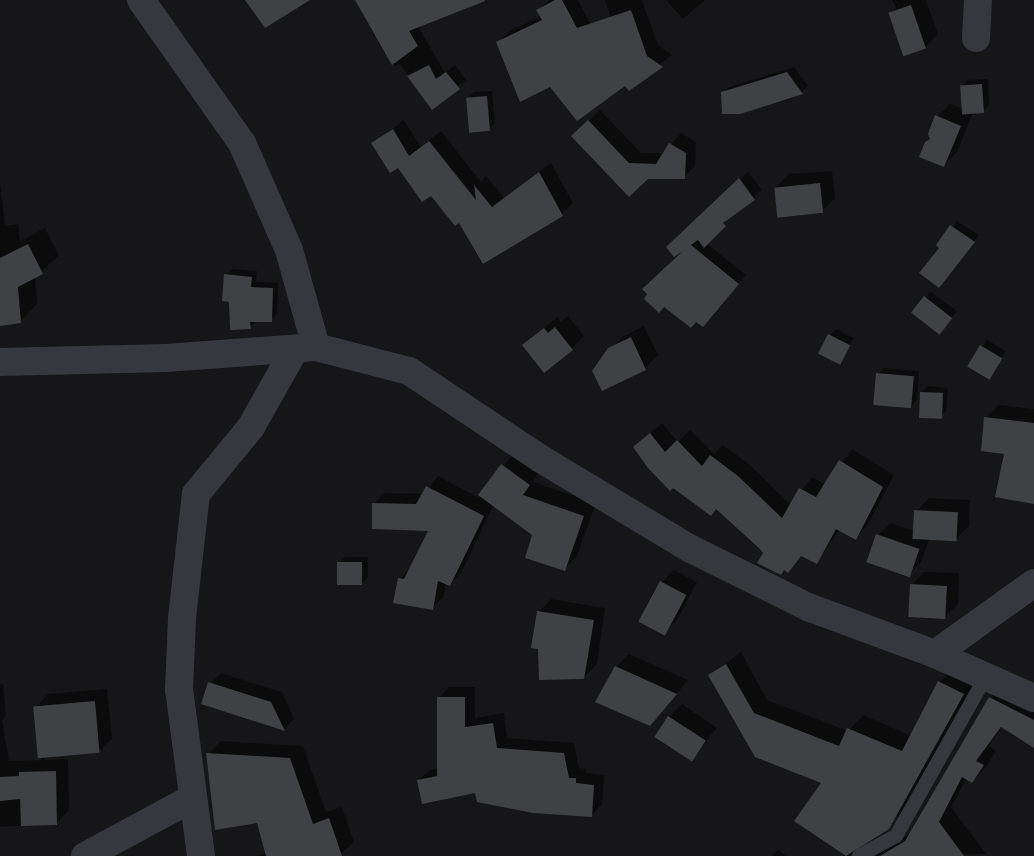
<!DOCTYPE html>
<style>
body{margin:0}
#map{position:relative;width:1034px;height:856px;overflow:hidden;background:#161618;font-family:"Nunito Sans",sans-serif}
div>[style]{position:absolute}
.shadow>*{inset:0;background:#0007}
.building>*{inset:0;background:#404145;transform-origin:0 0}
.service>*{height:14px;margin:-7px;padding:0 7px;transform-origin:7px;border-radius:7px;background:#37383d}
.minor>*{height:28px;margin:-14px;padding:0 14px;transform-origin:14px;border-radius:14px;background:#37383d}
span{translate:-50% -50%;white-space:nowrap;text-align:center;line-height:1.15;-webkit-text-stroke:8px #111113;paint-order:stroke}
</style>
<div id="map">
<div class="shadow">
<i style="clip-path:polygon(357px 0,474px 0,418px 26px,445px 73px,455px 65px,466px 80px,432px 107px,400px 64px,395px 66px)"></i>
<i style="clip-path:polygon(549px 0,578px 0,621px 83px,550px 84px,521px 99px,499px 42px,509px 31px,542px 16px,539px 10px)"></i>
<i style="clip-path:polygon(605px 0,642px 0,658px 45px,672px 55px,632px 86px)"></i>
<i style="clip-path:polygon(666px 0,705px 0,683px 19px)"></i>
<i style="clip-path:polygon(892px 0,926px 0,938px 34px,925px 47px,891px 13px,896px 8px)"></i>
<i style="clip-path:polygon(794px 67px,808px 86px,802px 92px,740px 112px,723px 93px,729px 87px)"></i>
<i style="clip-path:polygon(988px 79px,989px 105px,983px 111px,973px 112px,957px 152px,944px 165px,931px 138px,937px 116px,950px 104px,964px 109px,962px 86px,968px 80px)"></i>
<i style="clip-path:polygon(492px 91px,495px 123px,489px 129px,468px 98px,474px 92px)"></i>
<i style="clip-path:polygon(600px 110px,641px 153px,664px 153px,681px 133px,696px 142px,695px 166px,684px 177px,647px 177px,573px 136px)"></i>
<i style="clip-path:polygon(404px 120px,421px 147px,441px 131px,481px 182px,486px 176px,504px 198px,551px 163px,573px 203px,562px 214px,484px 261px,460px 220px,374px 143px)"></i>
<i style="clip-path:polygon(832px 171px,835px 198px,822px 211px,776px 187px,789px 174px)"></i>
<i style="clip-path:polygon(748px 172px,762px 190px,731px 215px,706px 243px,746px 275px,711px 317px,688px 248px,669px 247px)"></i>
<i style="clip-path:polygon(0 182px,5px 226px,18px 224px,20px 241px,45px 228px,59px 256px,35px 276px,37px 304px,20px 322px,0 324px)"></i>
<i style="clip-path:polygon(957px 221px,979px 235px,945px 279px,942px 247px)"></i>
<i style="clip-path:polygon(232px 269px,257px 271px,256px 282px,278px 283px,277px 314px,271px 320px,257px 320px,250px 327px,226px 275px)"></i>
<i style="clip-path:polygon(931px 292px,957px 311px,945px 326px,925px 298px)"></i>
<i style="clip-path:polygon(568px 316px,584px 336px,571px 349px,524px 345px,557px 317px,561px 322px)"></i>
<i style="clip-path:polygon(644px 326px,658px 355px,645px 368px,603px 389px,610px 349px,624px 336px)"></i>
<i style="clip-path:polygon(836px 329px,854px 338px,839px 362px,830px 335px)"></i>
<i style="clip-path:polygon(987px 340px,1006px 351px,994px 371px,969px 366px)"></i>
<i style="clip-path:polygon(884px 368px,919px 371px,917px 400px,911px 406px,878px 374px)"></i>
<i style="clip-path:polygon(928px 386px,948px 388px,946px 411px,940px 417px,922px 392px)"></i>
<i style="clip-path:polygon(999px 405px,1034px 409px,1034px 502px,986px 418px)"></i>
<i style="clip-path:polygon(662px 423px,678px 442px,690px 430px,714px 454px,723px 445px,750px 465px,791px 505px,812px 477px,826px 485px,852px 449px,894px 475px,867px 526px,856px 538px,840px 529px,817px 562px,803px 554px,788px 570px,765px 553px,647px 436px)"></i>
<i style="clip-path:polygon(515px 452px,541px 471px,533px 482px,596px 503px,577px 556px,564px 569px,534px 535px,494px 504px,461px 573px,450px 584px,446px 582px,443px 597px,432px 608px,400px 579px,411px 568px,431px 529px,374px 504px,385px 493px,424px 494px,438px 476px,478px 497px)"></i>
<i style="clip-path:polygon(929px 498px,970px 500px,969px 526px,956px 539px,930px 538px,921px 562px,908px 575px,878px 535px,891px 523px,915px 531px,916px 511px)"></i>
<i style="clip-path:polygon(345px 557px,368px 557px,368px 577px,362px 583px,339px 563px)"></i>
<i style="clip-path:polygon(674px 570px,697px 582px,677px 620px,664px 632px,661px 583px)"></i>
<i style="clip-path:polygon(924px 572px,959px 573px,958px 604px,945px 617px,912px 585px)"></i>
<i style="clip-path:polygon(551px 599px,605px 608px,597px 664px,584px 677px,539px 612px)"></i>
<i style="clip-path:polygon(741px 652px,767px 700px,848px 731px,863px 715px,912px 736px,939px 682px,953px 668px,977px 680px,902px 812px,887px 827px,863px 842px,863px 846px,873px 853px,912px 833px,991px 698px,1005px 684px,1034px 700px,1034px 746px,1003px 726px,989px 746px,996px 751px,986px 767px,972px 781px,967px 778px,951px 807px,986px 854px,842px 856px,844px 852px,824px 782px,711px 675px)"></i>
<i style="clip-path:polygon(629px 654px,688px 680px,662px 711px,616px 667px)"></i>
<i style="clip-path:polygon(221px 673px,282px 692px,294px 719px,284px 729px,204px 703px,210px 684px)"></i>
<i style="clip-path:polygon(0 684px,3px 684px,6px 716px,2px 720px,9px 761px,41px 760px,36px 707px,48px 694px,107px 689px,112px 739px,99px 751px,45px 757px,45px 760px,68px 759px,69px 810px,57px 823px,0 827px)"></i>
<i style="clip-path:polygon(449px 687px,475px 687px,475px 718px,504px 713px,507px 738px,574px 743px,579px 768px,586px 769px,585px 773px,604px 775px,602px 804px,592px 815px,419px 780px,430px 770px,439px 768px,439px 698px)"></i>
<i style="clip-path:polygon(682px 704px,717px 728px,691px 759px,669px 717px)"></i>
<i style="clip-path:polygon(221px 741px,303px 746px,326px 812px,342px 807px,354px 842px,338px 856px,255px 856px,267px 853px,259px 821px,208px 754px)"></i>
<i style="clip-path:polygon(778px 850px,786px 856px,772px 856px)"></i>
</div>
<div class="building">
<i style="clip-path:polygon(245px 0,310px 0,265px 28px)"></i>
<i style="clip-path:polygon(355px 0,485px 0,485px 1px,409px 31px,418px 46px,392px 65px)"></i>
<i style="clip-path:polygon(555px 0,562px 0,577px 28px,631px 10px,647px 56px,663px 67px,629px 91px,625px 86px,577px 121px,550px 87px,520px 102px,496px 42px,542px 20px,536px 10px)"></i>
<i style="left:911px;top:5px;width:46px;height:24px;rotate:71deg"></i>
<i style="clip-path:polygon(429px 65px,436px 79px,446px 72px,460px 89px,432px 110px,407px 76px)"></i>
<i style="clip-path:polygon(787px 72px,803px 94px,740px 114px,722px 114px,721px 92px)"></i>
<i style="left:982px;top:84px;width:29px;height:22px;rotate:86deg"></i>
<i style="left:487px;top:96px;width:35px;height:21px;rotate:85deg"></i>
<i style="clip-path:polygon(935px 115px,961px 126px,944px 167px,919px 157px,925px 142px,930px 139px,928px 134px)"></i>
<i style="clip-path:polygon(588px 120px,629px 163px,656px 164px,669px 143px,686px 153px,685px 179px,648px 179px,629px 197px,571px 136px)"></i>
<i style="clip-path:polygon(393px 129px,409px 156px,429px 141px,476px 200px,474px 185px,492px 207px,539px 172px,563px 216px,483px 264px,459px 223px,455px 226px,431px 196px,422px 202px,398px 168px,390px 173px,371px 143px)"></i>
<i style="clip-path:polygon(739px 178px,755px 200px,723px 223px,726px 226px,704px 248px,698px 240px,691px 245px,739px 284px,703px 327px,696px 322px,691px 328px,664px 307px,659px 313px,644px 299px,647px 294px,642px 289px,683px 251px,674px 257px,666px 247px)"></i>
<i style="left:820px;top:183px;width:30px;height:46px;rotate:84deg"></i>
<i style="clip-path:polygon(950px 225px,975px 242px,939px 288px,919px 273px,939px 248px,936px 245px)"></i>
<i style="clip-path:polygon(28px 244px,43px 274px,18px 287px,21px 323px,0 326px,0 258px)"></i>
<i style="clip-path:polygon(224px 274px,252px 277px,251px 287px,273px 288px,272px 322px,250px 322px,251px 329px,230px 330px,229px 302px,222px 301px)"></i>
<i style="left:924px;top:296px;width:36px;height:21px;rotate:38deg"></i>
<i style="clip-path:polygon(555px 327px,573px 350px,544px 373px,522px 345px,544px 328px,548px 333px)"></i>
<i style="left:828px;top:334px;width:25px;height:22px;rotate:27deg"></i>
<i style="clip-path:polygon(631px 337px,646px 370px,602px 391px,592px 371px,608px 348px)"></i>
<i style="left:980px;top:345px;width:26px;height:25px;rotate:31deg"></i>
<i style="left:876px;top:373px;width:38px;height:32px;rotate:5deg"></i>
<i style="left:920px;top:392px;width:23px;height:26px;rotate:2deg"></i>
<i style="clip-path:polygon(984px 417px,1034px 423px,1034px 504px,995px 497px,1004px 454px,981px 451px)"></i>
<i style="clip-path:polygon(650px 433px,665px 452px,677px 440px,702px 466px,710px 455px,738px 476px,782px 518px,799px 488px,816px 497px,839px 460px,883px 487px,856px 540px,836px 529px,817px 564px,801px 556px,788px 573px,784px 570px,781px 575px,757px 563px,763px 553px,760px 549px,716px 509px,711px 516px,673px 488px,670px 491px,648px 468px,633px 447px)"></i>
<i style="clip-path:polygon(501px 464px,530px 485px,523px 495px,584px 516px,565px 571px,525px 558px,532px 535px,478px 495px)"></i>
<i style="clip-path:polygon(426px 486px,484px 516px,450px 586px,438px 581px,433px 610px,393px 603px,398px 578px,404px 579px,428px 531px,372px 529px,372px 503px,416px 504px)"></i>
<i style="left:914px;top:510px;width:44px;height:29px;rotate:3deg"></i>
<i style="left:876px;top:534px;width:46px;height:30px;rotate:19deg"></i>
<i style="left:337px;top:562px;width:25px;height:23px"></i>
<i style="left:660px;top:581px;width:30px;height:46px;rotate:28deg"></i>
<i style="left:910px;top:584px;width:37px;height:33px;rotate:3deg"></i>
<i style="clip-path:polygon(537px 611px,594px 620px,584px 679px,539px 680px,538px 649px,531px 648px)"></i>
<i style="clip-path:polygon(726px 664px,754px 713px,839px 746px,847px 728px,902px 751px,938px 681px,964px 694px,889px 829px,846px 856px,794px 821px,821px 783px,755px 757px,708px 675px)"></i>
<i style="clip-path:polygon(615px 666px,677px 694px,650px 726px,595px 702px)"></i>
<i style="clip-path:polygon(208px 682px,271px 702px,285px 731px,201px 704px)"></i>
<i style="clip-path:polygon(437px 697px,465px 697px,465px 727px,493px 723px,497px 748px,564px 753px,569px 778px,576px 778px,576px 783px,594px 785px,592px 817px,533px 813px,477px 802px,475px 793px,422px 804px,417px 780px,437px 776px)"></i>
<i style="clip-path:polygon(989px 697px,1034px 720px,1034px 748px,1001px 727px,976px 761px,984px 765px,972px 783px,962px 777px,939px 822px,964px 856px,880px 856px,905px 841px)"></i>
<i style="left:95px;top:701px;width:52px;height:62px;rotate:85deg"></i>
<i style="left:668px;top:716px;width:45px;height:25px;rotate:33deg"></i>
<i style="clip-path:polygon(206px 753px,290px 758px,313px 824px,329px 818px,342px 856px,266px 856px,257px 823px,215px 830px)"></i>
<i style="clip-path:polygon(56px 771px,57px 825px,21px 826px,20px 799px,0 801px,0 777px,19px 776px,19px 772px)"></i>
</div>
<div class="service">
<i style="left:859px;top:856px;width:42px;rotate:-28.4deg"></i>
<i style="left:896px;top:836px;width:184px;rotate:-60.6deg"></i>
</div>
<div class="minor">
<i style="left:141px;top:0;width:175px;rotate:54.8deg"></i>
<i style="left:242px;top:143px;width:117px;rotate:66.3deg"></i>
<i style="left:289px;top:250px;width:101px;rotate:74.4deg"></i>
<i style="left:976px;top:38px;width:38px;rotate:-87deg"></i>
<i style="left:0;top:362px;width:166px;rotate:-1.4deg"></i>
<i style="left:166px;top:358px;width:150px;rotate:-4.2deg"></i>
<i style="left:316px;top:347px;width:96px;rotate:14.5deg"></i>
<i style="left:409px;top:371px;width:159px;rotate:33.7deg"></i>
<i style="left:541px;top:459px;width:175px;rotate:31deg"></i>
<i style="left:691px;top:549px;width:131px;rotate:26.4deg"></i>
<i style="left:808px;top:607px;width:135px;rotate:20.3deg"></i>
<i style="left:935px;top:654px;width:108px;rotate:24deg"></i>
<i style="left:935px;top:654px;width:122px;rotate:-35.6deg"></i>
<i style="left:85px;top:856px;width:120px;rotate:-28.3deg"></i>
<i style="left:201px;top:856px;width:167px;rotate:-97.5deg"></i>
<i style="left:179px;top:690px;width:72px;rotate:-87.6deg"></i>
<i style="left:182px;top:618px;width:125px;rotate:-83.6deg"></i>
<i style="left:196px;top:494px;width:87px;rotate:-50.6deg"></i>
<i style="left:251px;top:427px;width:90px;rotate:-60.6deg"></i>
</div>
</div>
